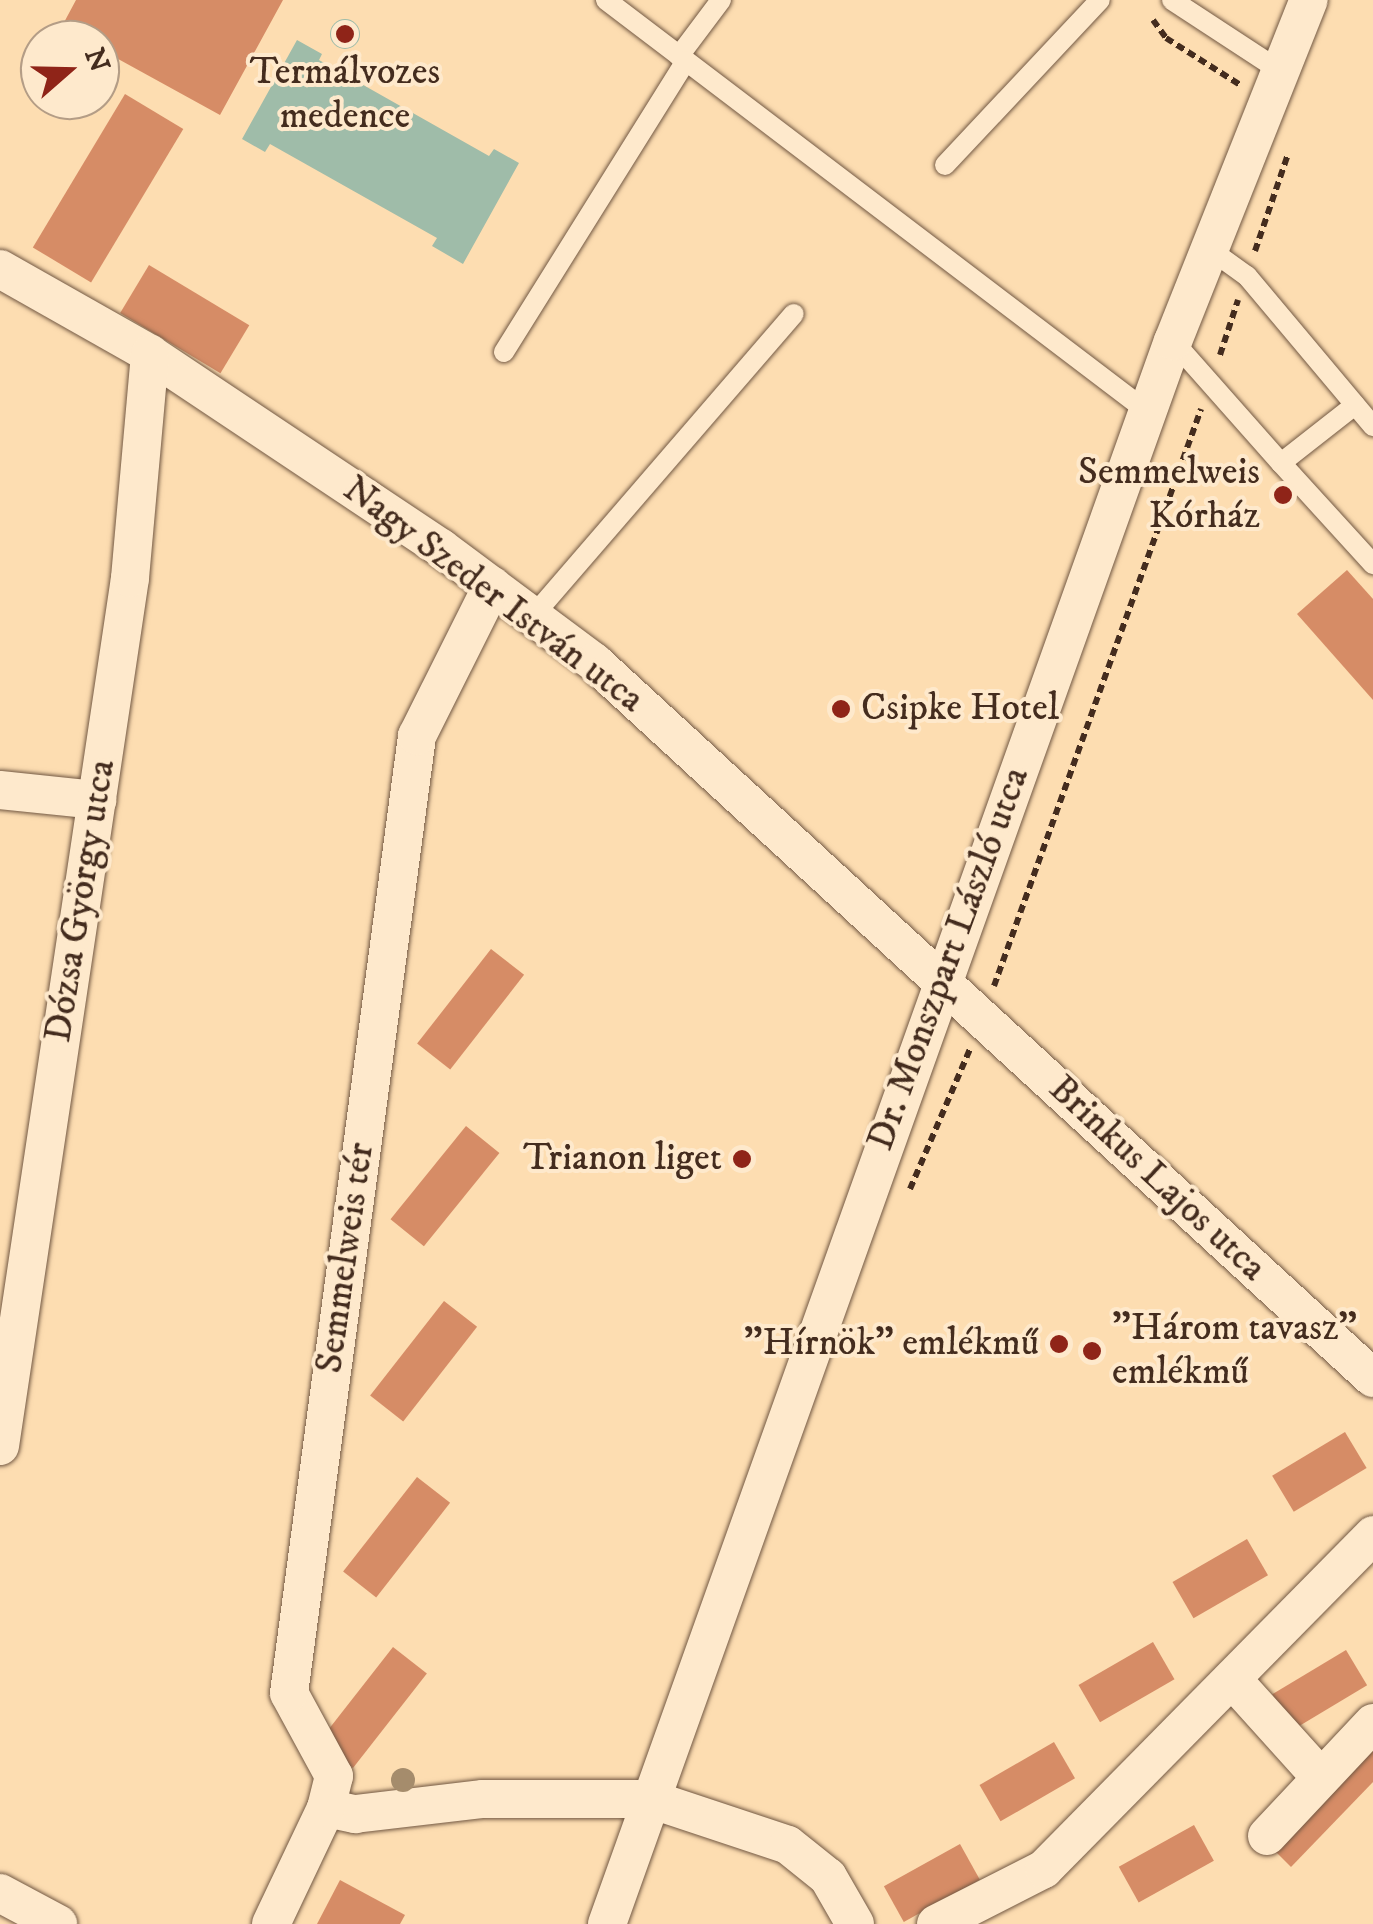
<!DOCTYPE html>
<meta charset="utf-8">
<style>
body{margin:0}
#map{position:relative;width:1373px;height:1924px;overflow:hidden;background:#fdddb1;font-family:"IM FELL DW Pica",serif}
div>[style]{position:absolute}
.water>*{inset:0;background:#9fbca9}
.round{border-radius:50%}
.building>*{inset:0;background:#d68c66;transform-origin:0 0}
.path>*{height:6px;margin-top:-3px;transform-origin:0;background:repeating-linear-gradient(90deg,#442c1e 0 8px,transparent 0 13px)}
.roads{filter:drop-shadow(0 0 2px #725843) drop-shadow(0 0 2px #725843)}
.service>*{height:20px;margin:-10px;padding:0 10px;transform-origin:10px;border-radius:10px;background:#fee9cc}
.minor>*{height:38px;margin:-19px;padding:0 19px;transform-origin:19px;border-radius:19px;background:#fee9cc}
.trees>*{width:24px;height:24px;margin:-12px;border-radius:50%;background:#a58c6c}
.dots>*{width:28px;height:28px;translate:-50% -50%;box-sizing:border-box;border:5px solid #fee9cc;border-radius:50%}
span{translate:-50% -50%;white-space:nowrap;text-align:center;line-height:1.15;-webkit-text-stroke:8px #fee9cc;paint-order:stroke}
.poi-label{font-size:38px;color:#442c1e}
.right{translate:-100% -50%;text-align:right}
.left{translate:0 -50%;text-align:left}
.street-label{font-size:38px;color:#442c1e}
.north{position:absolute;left:20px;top:20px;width:100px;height:100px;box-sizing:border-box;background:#fee9cc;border:2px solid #b49d86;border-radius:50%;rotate:70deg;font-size:28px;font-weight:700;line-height:40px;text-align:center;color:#442c1e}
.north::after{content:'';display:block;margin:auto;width:35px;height:45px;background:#8f2418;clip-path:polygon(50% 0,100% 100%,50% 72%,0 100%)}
</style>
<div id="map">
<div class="water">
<i class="round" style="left:330px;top:19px;width:30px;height:30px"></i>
<i style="clip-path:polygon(297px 40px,322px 54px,319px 60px,489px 156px,494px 149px,519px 163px,463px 264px,432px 246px,437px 238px,270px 144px,265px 152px,242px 139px)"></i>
</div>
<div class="building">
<i style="clip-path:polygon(76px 0,283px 0,220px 115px,100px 49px,100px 40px,61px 28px)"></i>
<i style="left:125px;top:94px;width:68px;height:179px;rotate:31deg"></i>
<i style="left:149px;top:265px;width:117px;height:56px;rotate:31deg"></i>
<i style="clip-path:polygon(1347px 570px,1373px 599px,1373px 700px,1297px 614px)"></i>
<i style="left:491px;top:949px;width:42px;height:120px;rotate:38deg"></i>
<i style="left:466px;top:1126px;width:43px;height:120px;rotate:39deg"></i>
<i style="left:444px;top:1301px;width:42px;height:120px;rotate:38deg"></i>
<i style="left:1345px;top:1432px;width:42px;height:85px;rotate:59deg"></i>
<i style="left:417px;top:1477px;width:42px;height:120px;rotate:38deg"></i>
<i style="left:1247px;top:1539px;width:42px;height:86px;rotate:60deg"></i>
<i style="left:1153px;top:1642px;width:43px;height:86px;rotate:60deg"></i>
<i style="left:393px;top:1647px;width:43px;height:120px;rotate:38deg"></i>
<i style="left:1346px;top:1650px;width:41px;height:86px;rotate:59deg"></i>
<i style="left:1054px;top:1742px;width:42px;height:86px;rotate:60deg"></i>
<i style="clip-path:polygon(1373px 1743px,1373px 1782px,1291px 1867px,1272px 1848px)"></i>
<i style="left:1194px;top:1825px;width:41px;height:86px;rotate:61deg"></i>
<i style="left:960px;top:1844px;width:41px;height:87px;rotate:61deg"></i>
<i style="clip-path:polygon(340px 1880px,405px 1915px,400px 1924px,317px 1924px)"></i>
</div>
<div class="path">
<i style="left:1153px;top:20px;width:22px;rotate:54deg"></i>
<i style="left:1166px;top:38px;width:90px;rotate:32.3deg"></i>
<i style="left:1255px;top:251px;width:102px;rotate:-71.2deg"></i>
<i style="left:1220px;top:355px;width:58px;rotate:-71.9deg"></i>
<i style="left:994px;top:986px;width:613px;rotate:-70.26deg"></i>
<i style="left:910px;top:1189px;width:152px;rotate:-66.8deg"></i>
</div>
<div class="roads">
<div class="service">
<i style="left:606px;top:0;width:681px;rotate:37.24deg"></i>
<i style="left:1172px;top:0;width:128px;rotate:33.2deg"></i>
<i style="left:679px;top:56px;width:70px;rotate:-53.1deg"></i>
<i style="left:945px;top:165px;width:226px;rotate:-46.8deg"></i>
<i style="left:1208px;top:248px;width:48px;rotate:35.7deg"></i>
<i style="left:1247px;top:276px;width:196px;rotate:50deg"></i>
<i style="left:1173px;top:341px;width:163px;rotate:48.5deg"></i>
<i style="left:1281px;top:463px;width:94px;rotate:-38.1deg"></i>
<i style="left:504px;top:352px;width:343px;rotate:-58deg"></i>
<i style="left:1281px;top:463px;width:137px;rotate:47.7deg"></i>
<i style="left:533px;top:616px;width:399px;rotate:-49.2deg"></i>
</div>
<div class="minor">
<i style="left:0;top:269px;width:172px;rotate:29.5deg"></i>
<i style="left:150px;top:354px;width:350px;rotate:33.7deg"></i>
<i style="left:441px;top:548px;width:191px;rotate:36.7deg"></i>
<i style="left:594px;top:662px;width:1058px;rotate:42.59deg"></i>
<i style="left:0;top:790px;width:98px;rotate:5.9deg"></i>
<i style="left:0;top:1446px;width:878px;rotate:-81.48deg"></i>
<i style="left:130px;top:578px;width:225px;rotate:-84.9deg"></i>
<i style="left:1232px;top:1679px;width:133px;rotate:48deg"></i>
<i style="left:326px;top:1808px;width:30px;rotate:12deg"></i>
<i style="left:355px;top:1814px;width:129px;rotate:-6.7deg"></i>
<i style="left:483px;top:1799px;width:167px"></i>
<i style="left:650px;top:1799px;width:145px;rotate:18.4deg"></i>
<i style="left:788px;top:1845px;width:51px;rotate:38.7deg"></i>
<i style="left:828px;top:1877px;width:54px;rotate:60.1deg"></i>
<i style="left:1267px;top:1836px;width:155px;rotate:-46.8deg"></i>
<i style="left:0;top:1893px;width:66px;rotate:28.1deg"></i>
<i style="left:271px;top:1924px;width:128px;rotate:-64.6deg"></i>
<i style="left:326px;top:1808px;width:33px;rotate:-76deg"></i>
<i style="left:334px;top:1776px;width:94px;rotate:-118.5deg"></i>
<i style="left:289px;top:1693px;width:966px;rotate:-82.38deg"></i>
<i style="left:417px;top:736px;width:168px;rotate:-63.4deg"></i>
<i style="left:607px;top:1924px;width:1681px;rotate:-70.33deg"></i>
<i style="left:1173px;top:341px;width:367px;rotate:-68.3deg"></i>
<i style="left:936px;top:1924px;width:121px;rotate:-27deg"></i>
<i style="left:1044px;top:1869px;width:469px;rotate:-45.4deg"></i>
</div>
</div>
<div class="trees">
<i style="left:403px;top:1780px"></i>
</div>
<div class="dots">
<i style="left:345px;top:34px;background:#8f2418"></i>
<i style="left:1283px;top:495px;background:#8f2418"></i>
<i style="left:841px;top:709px;background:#8f2418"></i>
<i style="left:742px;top:1159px;background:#8f2418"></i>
<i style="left:1059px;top:1344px;background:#8f2418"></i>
<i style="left:1092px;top:1351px;background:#8f2418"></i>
</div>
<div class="poi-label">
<span style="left:345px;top:95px">Termálvozes<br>medence</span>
<span class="right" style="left:1260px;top:495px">Semmelweis<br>Kórház</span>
<span class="left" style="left:861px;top:709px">Csipke Hotel</span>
<span class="right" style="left:722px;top:1159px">Trianon liget</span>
<span class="left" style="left:1112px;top:1351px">"Három tavasz"<br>emlékmű</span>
<span class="right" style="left:1039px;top:1344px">"Hírnök" emlékmű</span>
</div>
<div class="street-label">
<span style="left:493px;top:595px;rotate:37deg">Nagy Szeder István utca</span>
<span style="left:81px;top:901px;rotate:-81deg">Dózsa György utca</span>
<span style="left:949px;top:959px;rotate:-70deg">Dr. Monszpart László utca</span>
<span style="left:1157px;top:1179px;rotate:43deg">Brinkus Lajos utca</span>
<span style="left:346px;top:1258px;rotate:-82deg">Semmelweis tér</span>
</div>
<div class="north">N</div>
</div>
